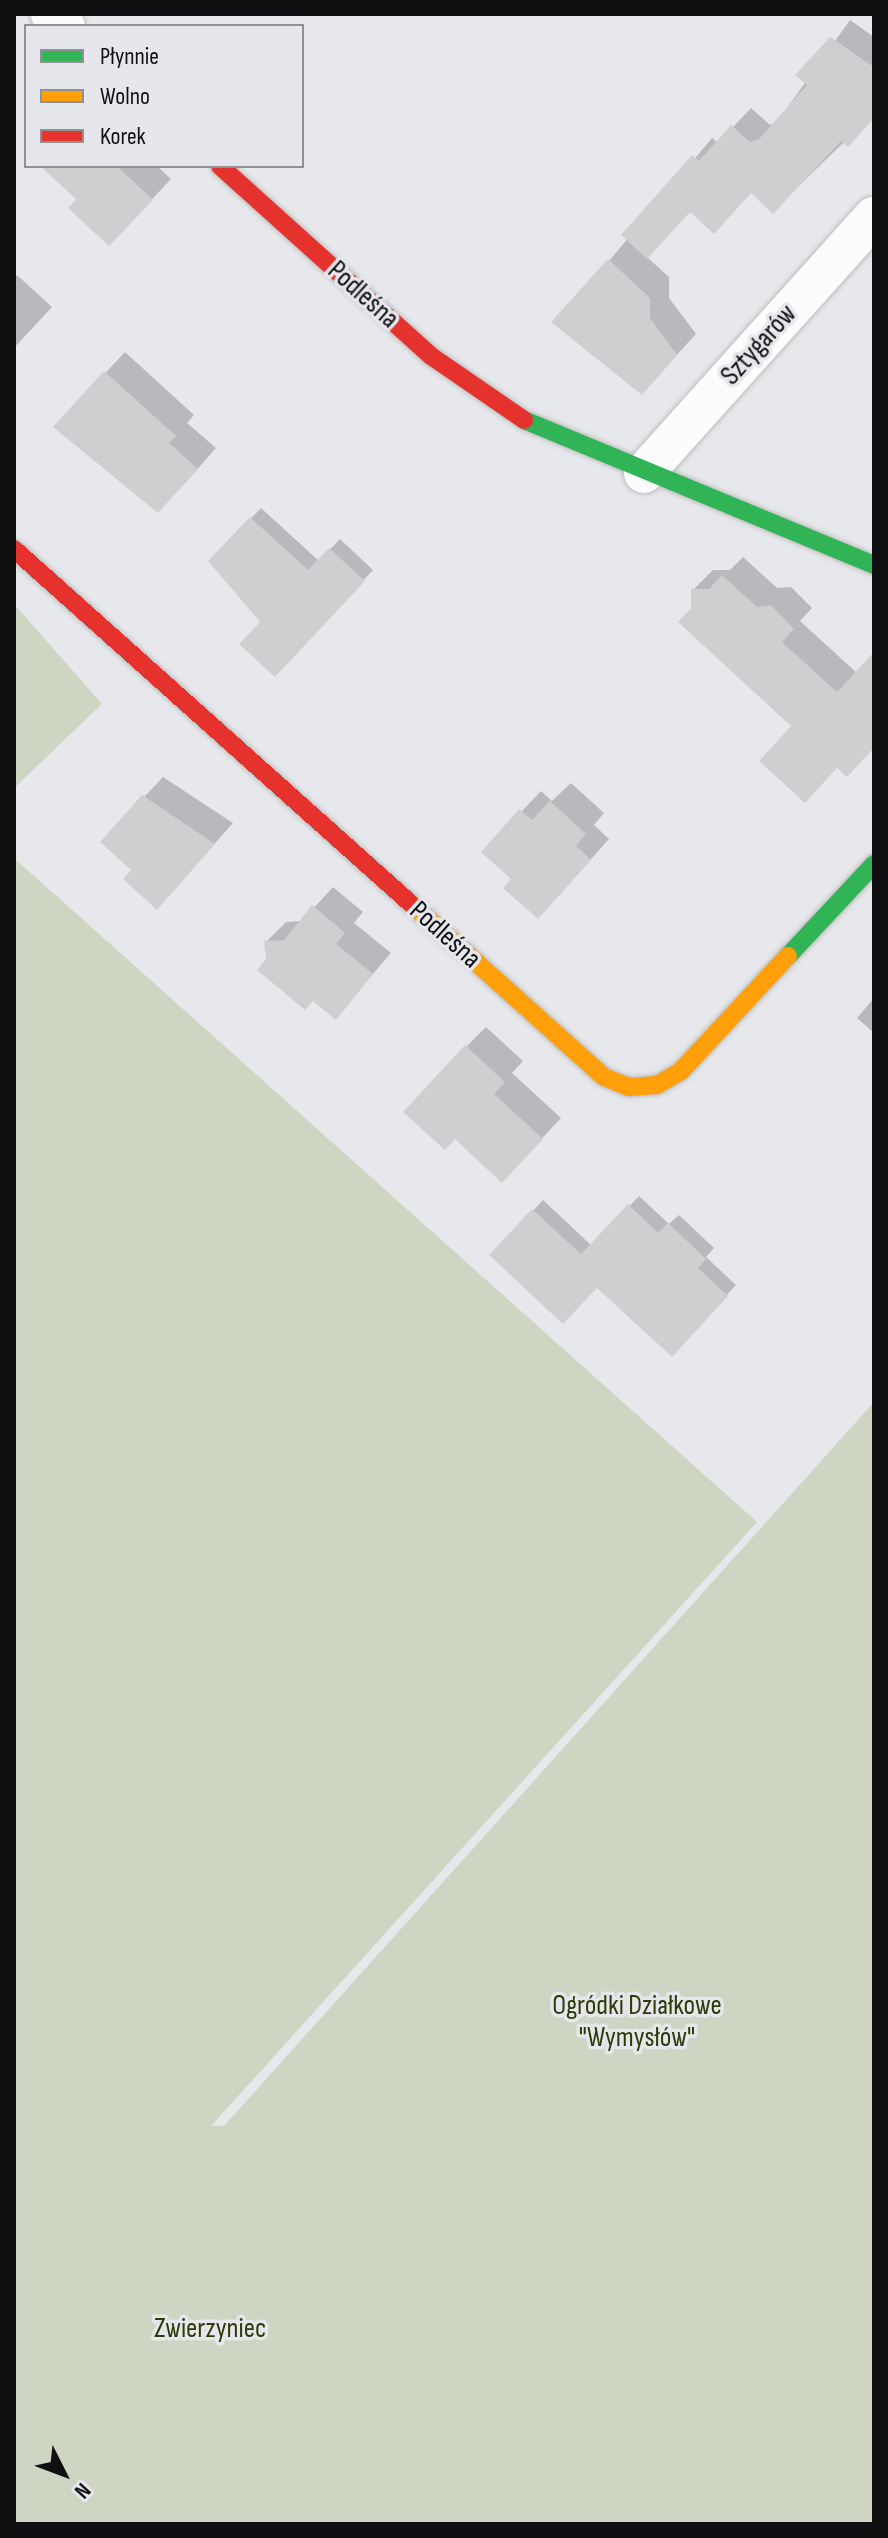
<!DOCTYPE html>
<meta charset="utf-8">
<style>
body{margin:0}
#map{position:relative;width:888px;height:2538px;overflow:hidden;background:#e7e8eb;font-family:"Sofia Sans Condensed",sans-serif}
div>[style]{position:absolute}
.green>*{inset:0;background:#ced5c2}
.shadow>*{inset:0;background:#0003}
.building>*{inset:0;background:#cfcfd1}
.roads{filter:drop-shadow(0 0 2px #bcbdbf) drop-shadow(0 0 2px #bcbdbf)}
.street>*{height:40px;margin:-20px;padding:0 20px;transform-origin:20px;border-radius:20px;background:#fbfcfc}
.fast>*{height:18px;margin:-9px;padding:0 9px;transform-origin:9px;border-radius:9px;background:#30b455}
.slow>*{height:18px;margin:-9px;padding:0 9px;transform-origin:9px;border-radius:9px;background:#ff9f0a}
.jam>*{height:18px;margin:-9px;padding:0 9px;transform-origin:9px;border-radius:9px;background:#e5322d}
span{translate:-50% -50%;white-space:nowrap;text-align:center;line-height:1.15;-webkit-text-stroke:7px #e6e7ec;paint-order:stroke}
.street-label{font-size:28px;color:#101012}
.park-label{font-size:28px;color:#2e3b06}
.frame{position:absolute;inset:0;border:16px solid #101012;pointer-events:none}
.legend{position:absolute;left:24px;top:24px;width:280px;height:144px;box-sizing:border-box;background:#e6e7ec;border:2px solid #909195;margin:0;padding:10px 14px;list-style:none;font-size:24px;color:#101012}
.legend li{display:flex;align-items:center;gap:16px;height:40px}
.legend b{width:40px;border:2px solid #909195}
.north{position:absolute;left:24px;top:2434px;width:80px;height:80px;-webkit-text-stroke:6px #e6e7ec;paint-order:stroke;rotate:132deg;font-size:22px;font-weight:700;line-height:32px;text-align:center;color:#101012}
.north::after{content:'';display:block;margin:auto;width:28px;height:36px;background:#101012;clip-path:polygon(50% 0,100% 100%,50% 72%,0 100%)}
</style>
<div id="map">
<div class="green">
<i style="clip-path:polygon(14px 604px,102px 704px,14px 788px)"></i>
<i style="clip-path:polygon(14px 858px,757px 1522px,211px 2126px,224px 2126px,874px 1402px,874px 2524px,14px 2524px)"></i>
</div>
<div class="shadow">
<i style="clip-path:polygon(850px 20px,874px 37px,874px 113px,773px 211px,752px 191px,691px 210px,647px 257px,669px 277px,669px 298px,696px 334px,661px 372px,609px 261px,712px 138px,718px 143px,751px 108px,770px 125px,777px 122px)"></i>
<i style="clip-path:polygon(78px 166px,157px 166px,171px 179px,129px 224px,78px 199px)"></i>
<i style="clip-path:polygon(17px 275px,52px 307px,14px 348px,14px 278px)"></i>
<i style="clip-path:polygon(125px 352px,194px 415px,187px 423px,216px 448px,178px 491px,56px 426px)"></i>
<i style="clip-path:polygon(261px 508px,319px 561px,340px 539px,373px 570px,284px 665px,263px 622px,211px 561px)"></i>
<i style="clip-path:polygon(743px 557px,777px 588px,791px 587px,812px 608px,800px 621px,857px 673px,874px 655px,874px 747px,794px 726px,693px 609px,693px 590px,713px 570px,730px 570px)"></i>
<i style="clip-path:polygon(163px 777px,233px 823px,176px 887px,134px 870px,144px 797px)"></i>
<i style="clip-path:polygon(571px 783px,604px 813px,594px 825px,609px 839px,557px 897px,514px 879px,484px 851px,541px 791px,552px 801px)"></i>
<i style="clip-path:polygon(333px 887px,363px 912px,354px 923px,391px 953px,336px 1017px,268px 960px,266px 942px,286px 922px,302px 921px)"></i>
<i style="clip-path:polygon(874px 998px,874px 1033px,857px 1018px)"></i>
<i style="clip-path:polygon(486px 1027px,523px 1061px,512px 1073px,561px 1118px,521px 1161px,466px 1047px)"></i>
<i style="clip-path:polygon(639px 1196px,669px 1224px,679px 1215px,714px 1248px,706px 1257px,736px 1285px,681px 1345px,597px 1286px,492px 1255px,543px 1200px,592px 1246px)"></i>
</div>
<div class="building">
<i style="clip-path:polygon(830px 37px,874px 67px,874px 118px,848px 147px,841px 141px,773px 214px,751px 193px,714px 234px,690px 212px,647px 259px,621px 235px,692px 155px,699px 161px,731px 125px,750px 142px,759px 139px,807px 85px,795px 75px)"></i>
<i style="clip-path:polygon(40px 166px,117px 166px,153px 200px,109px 246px,68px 208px,76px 199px)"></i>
<i style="clip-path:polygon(608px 259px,650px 298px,650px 318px,677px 355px,642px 395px,551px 322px)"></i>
<i style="clip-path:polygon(104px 371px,176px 436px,169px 443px,198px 469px,158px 513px,53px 427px)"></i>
<i style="clip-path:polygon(250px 517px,308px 570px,329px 548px,365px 581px,275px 677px,239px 644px,260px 622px,208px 561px)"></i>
<i style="clip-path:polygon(722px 575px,757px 607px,771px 605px,794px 629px,782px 642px,837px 692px,874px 652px,874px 748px,847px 777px,837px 768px,805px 803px,759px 761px,791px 726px,678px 622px,691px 608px,691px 589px,709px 589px)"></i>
<i style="clip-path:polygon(142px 795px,215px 844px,157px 910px,123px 879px,131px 870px,100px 842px)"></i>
<i style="clip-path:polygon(550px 801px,586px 834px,576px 846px,591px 860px,538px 919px,503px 888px,511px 879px,481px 852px,519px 809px,532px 820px)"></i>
<i style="clip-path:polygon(312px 905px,345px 933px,336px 944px,373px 974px,336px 1020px,313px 1001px,305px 1010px,257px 970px,266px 959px,264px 941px,284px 940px)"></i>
<i style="clip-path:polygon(465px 1045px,505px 1082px,494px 1094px,543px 1139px,502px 1183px,455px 1139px,445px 1150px,403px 1112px)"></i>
<i style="clip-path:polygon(628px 1204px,658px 1233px,668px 1223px,706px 1259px,698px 1268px,728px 1296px,672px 1357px,597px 1288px,563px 1324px,489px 1255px,532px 1209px,581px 1254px)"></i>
</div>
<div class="roads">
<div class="street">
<i style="left:51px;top:14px;width:18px;rotate:41deg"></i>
<i style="left:644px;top:473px;width:344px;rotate:-48.1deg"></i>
</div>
<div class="fast">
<i style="left:524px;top:420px;width:379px;rotate:22.5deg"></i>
<i style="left:788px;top:956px;width:126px;rotate:-46.9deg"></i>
</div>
<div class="slow">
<i style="left:410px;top:903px;width:261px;rotate:41.9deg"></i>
<i style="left:604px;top:1077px;width:27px;rotate:22deg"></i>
<i style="left:629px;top:1087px;width:28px;rotate:-4deg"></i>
<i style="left:657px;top:1085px;width:28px;rotate:-30deg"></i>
<i style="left:681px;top:1071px;width:157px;rotate:-47.1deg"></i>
</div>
<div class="jam">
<i style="left:220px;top:166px;width:284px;rotate:42deg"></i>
<i style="left:431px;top:356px;width:113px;rotate:34.5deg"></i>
<i style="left:14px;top:549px;width:531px;rotate:41.79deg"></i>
</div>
</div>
<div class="street-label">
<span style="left:363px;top:295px;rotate:42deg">Podleśna</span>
<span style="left:759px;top:345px;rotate:-48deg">Sztygarów</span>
<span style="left:445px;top:935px;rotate:42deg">Podleśna</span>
</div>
<div class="park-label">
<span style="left:637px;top:2022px">Ogródki Działkowe<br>"Wymysłów"</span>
<span style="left:210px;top:2329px">Zwierzyniec</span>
</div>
<div class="frame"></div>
<ul class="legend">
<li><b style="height:10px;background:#30b455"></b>Płynnie</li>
<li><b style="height:10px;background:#ff9f0a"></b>Wolno</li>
<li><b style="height:10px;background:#e5322d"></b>Korek</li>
</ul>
<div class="north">N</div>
</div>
